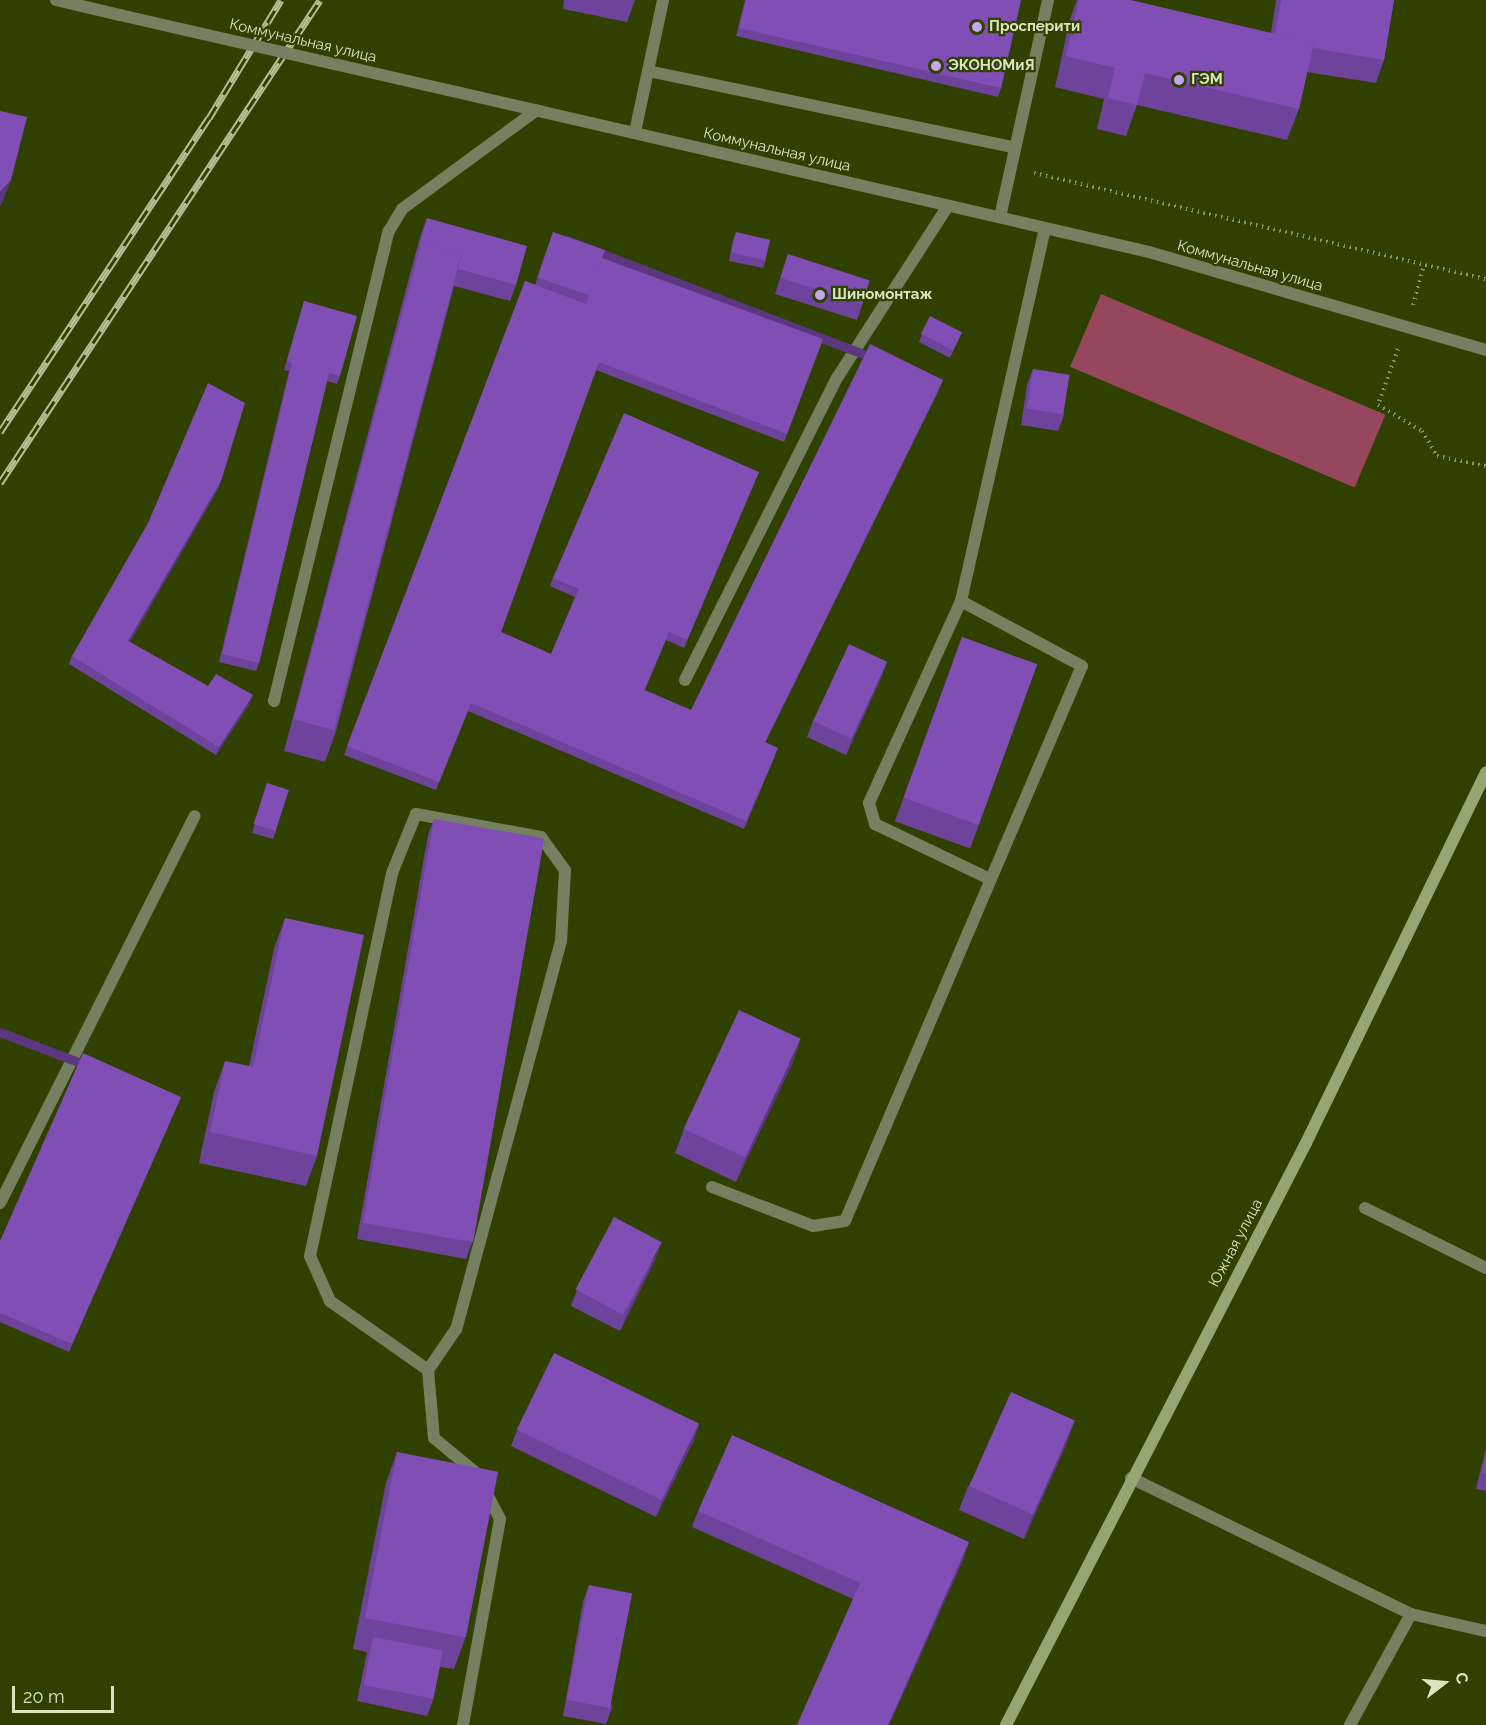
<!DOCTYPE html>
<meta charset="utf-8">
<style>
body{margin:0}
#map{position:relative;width:1486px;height:1725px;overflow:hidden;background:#304000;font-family:Raleway,sans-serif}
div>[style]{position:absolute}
.green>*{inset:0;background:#97475d;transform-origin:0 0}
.path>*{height:4px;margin-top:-2px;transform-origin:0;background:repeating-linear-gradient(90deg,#869662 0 1.5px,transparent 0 6px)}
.service>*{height:12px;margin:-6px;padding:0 6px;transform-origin:6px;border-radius:6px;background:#748060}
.tertiary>*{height:12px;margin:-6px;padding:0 6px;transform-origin:6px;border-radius:6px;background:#748060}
.secondary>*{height:12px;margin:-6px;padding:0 6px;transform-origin:6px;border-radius:6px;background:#94a773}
.rail>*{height:7px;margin-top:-3.5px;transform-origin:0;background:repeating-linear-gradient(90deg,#304000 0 14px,#b0c093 0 28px);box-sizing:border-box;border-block:2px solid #b0c093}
.tertiary-bridge>*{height:12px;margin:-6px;padding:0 6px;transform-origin:6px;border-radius:6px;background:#748060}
.wall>*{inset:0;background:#6e439b;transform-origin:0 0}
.shaded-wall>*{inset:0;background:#5a377e;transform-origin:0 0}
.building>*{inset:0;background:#804eb4;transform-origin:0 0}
.dots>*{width:16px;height:16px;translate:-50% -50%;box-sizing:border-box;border:3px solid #304000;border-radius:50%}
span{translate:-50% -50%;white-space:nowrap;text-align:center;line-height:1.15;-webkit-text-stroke:4.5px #304000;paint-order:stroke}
.poi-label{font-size:15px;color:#d7e6bf;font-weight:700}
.left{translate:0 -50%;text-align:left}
.street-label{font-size:15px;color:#d7e6bf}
.north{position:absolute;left:1414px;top:1653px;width:60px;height:60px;-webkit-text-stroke:4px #304000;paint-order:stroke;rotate:74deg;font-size:16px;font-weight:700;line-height:24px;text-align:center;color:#d7e6bf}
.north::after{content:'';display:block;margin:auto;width:21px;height:27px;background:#d7e6bf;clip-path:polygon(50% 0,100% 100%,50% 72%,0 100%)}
.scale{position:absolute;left:12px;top:1686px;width:102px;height:27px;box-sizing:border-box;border:3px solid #d7e6bf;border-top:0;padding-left:8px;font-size:18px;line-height:21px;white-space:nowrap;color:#d7e6bf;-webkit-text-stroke:4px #304000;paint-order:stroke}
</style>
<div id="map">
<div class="green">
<i style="left:1101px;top:294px;width:309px;height:79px;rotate:23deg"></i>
</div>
<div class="path">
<i style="left:1034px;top:173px;width:464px;rotate:13.2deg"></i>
<i style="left:1413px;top:305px;width:41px;rotate:-74.6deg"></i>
<i style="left:1398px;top:349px;width:59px;rotate:109.7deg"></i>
<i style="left:1378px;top:405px;width:51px;rotate:30.6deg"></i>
<i style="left:1422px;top:431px;width:29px;rotate:59deg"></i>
<i style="left:1437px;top:456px;width:50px;rotate:11.5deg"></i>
</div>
<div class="service">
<i style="left:648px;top:71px;width:375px;rotate:11.8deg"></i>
<i style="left:635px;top:132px;width:135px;rotate:-78deg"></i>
<i style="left:1000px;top:217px;width:222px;rotate:-77.5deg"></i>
<i style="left:961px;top:601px;width:222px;rotate:114.5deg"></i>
<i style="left:869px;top:803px;width:22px;rotate:74deg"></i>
<i style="left:875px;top:824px;width:127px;rotate:25.6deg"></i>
<i style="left:685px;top:680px;width:338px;rotate:-63.3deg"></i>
<i style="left:837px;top:378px;width:205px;rotate:-57.2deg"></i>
<i style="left:274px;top:701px;width:484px;rotate:-76.3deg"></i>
<i style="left:389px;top:231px;width:26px;rotate:-59deg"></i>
<i style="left:402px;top:209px;width:167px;rotate:-36.3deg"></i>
<i style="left:712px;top:1187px;width:108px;rotate:21.1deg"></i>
<i style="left:813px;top:1226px;width:32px;rotate:-9deg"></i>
<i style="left:845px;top:1221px;width:603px;rotate:-66.88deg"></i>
<i style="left:1082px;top:666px;width:137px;rotate:-151.8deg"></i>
<i style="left:961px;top:601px;width:382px;rotate:-77.3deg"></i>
<i style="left:0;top:1203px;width:433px;rotate:-63.3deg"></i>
<i style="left:1365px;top:1208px;width:135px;rotate:26.4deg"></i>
<i style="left:428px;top:1370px;width:120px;rotate:-144.9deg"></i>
<i style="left:330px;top:1301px;width:49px;rotate:-114deg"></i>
<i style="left:310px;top:1256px;width:392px;rotate:-77.9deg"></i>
<i style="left:392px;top:873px;width:64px;rotate:-67.9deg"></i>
<i style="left:416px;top:814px;width:127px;rotate:10.4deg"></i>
<i style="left:541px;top:837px;width:41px;rotate:54deg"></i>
<i style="left:565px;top:870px;width:71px;rotate:93.2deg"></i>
<i style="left:561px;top:941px;width:402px;rotate:105.1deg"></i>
<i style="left:456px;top:1329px;width:50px;rotate:124.3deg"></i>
<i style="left:428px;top:1370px;width:68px;rotate:85deg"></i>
<i style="left:434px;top:1438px;width:55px;rotate:39.8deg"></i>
<i style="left:476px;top:1473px;width:52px;rotate:62.4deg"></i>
<i style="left:500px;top:1519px;width:209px;rotate:100.2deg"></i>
<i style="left:1131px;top:1478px;width:311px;rotate:25.9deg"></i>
<i style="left:1350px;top:1725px;width:127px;rotate:-61.2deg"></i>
<i style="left:1411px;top:1614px;width:77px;rotate:12.8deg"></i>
</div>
<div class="tertiary">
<i style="left:56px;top:0;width:66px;rotate:13.2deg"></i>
<i style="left:448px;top:90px;width:719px;rotate:13.01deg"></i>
<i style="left:1149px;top:252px;width:351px;rotate:16.2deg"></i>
</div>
<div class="secondary">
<i style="left:1006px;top:1725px;width:655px;rotate:-62.73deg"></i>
<i style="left:1306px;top:1143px;width:412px;rotate:-64.1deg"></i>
</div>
<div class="rail">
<i style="left:0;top:432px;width:377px;rotate:-56.4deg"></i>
<i style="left:209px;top:118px;width:138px;rotate:-58.6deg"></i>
<i style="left:0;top:483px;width:579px;rotate:-56.47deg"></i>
</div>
<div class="tertiary-bridge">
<i style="left:120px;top:15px;width:336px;rotate:12.9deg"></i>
</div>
<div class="wall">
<i style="clip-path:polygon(564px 0,635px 0,627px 22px,563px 9px)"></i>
<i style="clip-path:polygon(745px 0,1021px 0,1001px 88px,998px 97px,736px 36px)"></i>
<i style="clip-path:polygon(1077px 0,1130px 0,1271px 33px,1276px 0,1394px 0,1384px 60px,1376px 83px,1307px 72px,1299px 109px,1287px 140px,1137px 105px,1126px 136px,1097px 129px,1104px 99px,1055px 87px,1070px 19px)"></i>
<i style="clip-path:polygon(427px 218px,516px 285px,510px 301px,454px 286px,336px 731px,325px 762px,284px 751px,410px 274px,421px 234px)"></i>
<i style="clip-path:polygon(553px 232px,602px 258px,823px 339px,784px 442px,596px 370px,501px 632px,551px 654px,575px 597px,550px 586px,553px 578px,759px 472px,684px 648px,666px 640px,645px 690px,691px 710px,940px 388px,765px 743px,775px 756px,744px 829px,468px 711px,436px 790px,344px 755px,525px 281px,535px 285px)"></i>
<i style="clip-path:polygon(736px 232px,766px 260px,763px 268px,729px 261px,733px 240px)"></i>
<i style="clip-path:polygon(788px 254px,863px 303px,857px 320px,775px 294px)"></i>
<i style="clip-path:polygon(304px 301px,340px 376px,337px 384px,327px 381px,259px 663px,256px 671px,219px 662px,289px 371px,284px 370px)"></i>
<i style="clip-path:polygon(962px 332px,950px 358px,919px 342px,922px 334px)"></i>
<i style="clip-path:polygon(1033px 369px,1064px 415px,1058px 431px,1021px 425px,1027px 385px)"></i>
<i style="clip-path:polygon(221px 481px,218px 489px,130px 642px,208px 686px,250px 703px,216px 755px,69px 664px,72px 656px)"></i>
<i style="left:962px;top:637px;width:80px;height:196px;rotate:20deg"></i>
<i style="clip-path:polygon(887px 662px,881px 678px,846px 755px,807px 737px,813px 721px)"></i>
<i style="clip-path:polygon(267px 783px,276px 831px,273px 839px,252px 833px)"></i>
<i style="clip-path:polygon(434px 819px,472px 1243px,466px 1259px,357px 1239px,428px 835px)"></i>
<i style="clip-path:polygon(285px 918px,317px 1156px,306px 1186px,199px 1163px,214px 1092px,225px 1061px,249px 1066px,274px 949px)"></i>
<i style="clip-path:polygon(793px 1062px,736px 1182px,675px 1153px,684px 1129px)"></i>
<i style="clip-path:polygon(181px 1097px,69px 1352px,0 1322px,0 1241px)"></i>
<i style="clip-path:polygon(656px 1258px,620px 1331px,571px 1306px,577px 1290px)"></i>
<i style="clip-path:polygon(699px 1424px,694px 1440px,656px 1517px,511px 1446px,517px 1430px)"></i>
<i style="clip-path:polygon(1066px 1445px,1024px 1539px,959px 1510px,968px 1486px)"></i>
<i style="clip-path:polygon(1486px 1448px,1486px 1491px,1476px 1489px)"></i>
<i style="clip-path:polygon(397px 1452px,465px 1639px,454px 1669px,440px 1667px,433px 1700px,427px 1716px,357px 1701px,367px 1652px,353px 1649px,386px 1483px)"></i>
<i style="clip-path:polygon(698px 1511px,964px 1558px,889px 1725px,797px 1725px,853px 1599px,692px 1527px)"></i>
<i style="clip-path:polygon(589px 1585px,612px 1708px,606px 1724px,563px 1716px,583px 1602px)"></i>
</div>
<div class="shaded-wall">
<i style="clip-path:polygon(11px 180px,2px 203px,0 206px,0 192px)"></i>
<i style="left:943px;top:380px;width:9px;height:403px;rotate:111deg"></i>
<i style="clip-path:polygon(221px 481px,218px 489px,126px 649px,128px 641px)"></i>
<i style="clip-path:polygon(887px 662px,881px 678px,846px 755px,852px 739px)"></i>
<i style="clip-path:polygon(253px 695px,250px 703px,216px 755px,219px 747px)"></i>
<i style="clip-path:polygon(801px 1039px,793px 1062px,736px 1182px,745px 1158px)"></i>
<i style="left:181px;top:1097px;width:9px;height:270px;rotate:111deg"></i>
<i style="clip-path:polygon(662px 1242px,656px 1258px,620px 1331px,626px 1315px)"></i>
<i style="clip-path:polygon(1075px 1421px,1066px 1445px,1024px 1539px,1032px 1516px)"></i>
<i style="clip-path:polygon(699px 1424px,694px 1440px,656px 1517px,662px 1501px)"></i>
<i style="clip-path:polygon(969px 1542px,964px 1558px,889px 1725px,888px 1725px)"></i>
</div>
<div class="building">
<i style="clip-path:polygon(746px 0,1021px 0,1001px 88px,739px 28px)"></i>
<i style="clip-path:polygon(1079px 0,1130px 0,1314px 43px,1299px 109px,1145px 73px,1137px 105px,1108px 98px,1115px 68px,1066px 56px)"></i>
<i style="clip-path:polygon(1281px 0,1394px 0,1384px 60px,1313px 48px,1314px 43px,1275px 34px)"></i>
<i style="clip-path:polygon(0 111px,27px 117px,11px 180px,0 192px)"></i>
<i style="clip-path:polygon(427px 218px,527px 246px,516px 285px,458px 269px,462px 254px,421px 243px,416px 258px)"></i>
<i style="left:553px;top:232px;width:55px;height:48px;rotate:19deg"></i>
<i style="left:736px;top:232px;width:35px;height:21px;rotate:13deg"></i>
<i style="left:421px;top:243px;width:42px;height:493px;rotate:15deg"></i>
<i style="left:788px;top:254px;width:86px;height:25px;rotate:18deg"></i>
<i style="clip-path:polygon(602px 258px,823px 339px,787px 434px,599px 362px,501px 632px,551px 654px,579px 589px,553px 578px,624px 413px,759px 472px,687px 640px,669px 632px,644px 690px,691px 710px,870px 344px,943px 380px,765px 742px,778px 748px,746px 821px,471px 703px,439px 782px,347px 746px,525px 281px,586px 304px)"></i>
<i style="clip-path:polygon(304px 301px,357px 316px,340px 376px,329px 373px,259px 663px,222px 654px,292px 363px,287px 361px)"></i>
<i style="left:930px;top:316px;width:36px;height:20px;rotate:27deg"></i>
<i style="left:1033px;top:369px;width:37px;height:40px;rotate:9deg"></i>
<i style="clip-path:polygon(208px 383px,245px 403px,221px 481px,128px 641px,208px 686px,216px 674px,253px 695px,219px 747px,72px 656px,148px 523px)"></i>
<i style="left:962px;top:637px;width:80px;height:171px;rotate:20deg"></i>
<i style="left:849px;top:644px;width:42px;height:85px;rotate:25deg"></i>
<i style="left:267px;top:783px;width:23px;height:43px;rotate:18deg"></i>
<i style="left:434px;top:819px;width:112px;height:410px;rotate:10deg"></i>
<i style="clip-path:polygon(285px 918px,364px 935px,317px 1156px,210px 1132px,225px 1061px,253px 1067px)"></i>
<i style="left:739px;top:1010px;width:68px;height:131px;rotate:25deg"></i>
<i style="clip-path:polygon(83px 1053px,181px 1097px,72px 1344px,0 1313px,0 1241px)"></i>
<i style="left:614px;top:1217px;width:54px;height:82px;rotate:28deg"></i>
<i style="left:554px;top:1353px;width:161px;height:85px;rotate:26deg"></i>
<i style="left:1011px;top:1392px;width:70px;height:103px;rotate:24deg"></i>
<i style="clip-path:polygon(732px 1435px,969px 1542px,888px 1725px,797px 1725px,860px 1583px,698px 1511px)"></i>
<i style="left:397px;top:1452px;width:103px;height:169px;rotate:11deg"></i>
<i style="clip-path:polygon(1486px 1457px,1486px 1474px,1482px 1473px)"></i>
<i style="left:589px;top:1585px;width:44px;height:117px;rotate:11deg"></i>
<i style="left:373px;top:1637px;width:71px;height:49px;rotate:11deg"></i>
</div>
<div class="dots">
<i style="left:977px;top:27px;background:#c7a6f0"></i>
<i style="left:936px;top:66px;background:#c7a6f0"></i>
<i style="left:1179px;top:80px;background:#c7a6f0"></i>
<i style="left:820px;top:295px;background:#c7a6f0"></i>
</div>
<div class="poi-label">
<span class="left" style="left:989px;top:27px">Просперити</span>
<span class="left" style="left:948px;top:66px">ЭКОНОМиЯ</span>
<span class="left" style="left:1191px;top:80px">ГЭМ</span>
<span class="left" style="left:832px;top:295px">Шиномонтаж</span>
</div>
<div class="street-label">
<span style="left:303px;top:41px;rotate:13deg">Коммунальная улица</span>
<span style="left:777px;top:150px;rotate:13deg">Коммунальная улица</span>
<span style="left:1250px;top:266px;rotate:16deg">Коммунальная улица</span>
<span style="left:1236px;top:1243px;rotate:-62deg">Южная улица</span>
</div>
<div class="north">С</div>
<div class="scale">20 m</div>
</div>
